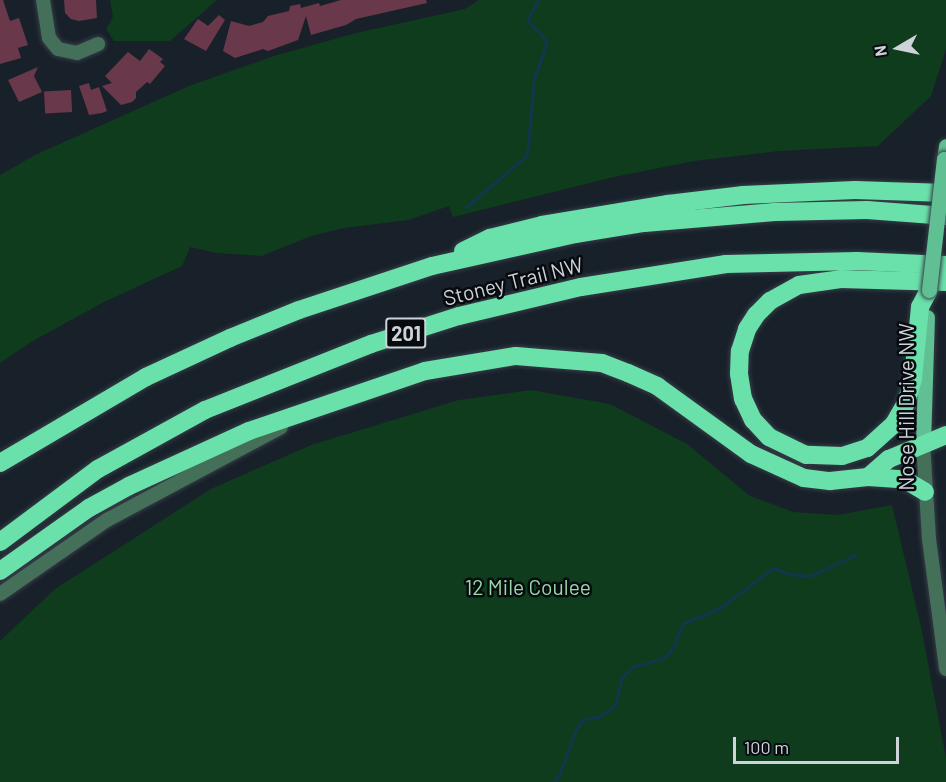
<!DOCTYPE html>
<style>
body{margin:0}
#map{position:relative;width:946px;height:782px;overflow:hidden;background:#18212a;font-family:Barlow,sans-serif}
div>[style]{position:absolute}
.green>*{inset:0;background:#0f3c1d}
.stream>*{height:3px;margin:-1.5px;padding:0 1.5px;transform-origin:1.5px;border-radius:1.5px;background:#0f374d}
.building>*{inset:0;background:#69384b;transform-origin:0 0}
.roads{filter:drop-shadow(0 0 2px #353d46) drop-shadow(0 0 2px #353d46)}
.minor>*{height:14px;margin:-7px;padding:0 7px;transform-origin:7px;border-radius:7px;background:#44705a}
.major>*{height:15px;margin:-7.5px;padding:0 7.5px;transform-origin:7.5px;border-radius:7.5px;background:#60c094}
.highway>*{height:18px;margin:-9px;padding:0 9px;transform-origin:9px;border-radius:9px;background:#6ae1ab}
.bridges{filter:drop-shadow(0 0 2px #353d46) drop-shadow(0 0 2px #353d46)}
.major-bridge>*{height:15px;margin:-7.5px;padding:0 7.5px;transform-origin:7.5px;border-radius:7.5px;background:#60c094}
span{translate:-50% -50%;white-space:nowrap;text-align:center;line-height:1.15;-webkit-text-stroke:5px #070a0e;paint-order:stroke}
.shield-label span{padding:2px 4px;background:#070a0e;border:2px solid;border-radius:4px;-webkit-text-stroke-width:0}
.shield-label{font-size:20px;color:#cdd3d9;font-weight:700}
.street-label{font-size:21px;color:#cdd3d9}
.park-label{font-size:21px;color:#95daa3}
.north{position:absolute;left:868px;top:18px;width:60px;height:60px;-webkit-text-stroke:4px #070a0e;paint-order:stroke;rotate:261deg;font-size:16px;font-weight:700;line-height:24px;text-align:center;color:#cdd3d9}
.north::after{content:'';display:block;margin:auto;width:21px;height:27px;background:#cdd3d9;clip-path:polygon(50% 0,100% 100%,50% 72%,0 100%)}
.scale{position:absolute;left:733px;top:737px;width:166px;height:27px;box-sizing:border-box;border:3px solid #cdd3d9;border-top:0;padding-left:8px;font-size:18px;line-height:21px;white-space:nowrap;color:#cdd3d9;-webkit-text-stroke:4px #070a0e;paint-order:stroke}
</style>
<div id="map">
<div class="green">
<i style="clip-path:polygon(110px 0,217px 0,170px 41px,114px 41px,106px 29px,113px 17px)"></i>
<i style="clip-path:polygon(479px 0,946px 0,946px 49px,931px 96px,878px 146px,778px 151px,694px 161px,614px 177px,453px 217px,449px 206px,408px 220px,344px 228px,311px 236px,262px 256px,217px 253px,190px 247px,182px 266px,102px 303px,31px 342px,0 363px,0 175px,35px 155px,189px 86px,274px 56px,356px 33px,465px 9px)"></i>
<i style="clip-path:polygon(531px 390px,610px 404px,687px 444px,750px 496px,793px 512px,838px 515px,892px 505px,921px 627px,946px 758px,946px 782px,0 782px,0 641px,55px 589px,211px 489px,311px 445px,459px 400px)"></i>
</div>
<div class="stream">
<i style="left:466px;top:207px;width:80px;rotate:-40.4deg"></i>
<i style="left:527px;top:155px;width:76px;rotate:-84.7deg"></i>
<i style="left:534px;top:79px;width:40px;rotate:-71.1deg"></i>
<i style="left:547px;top:41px;width:29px;rotate:-134deg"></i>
<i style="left:527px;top:20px;width:23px;rotate:-61deg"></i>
<i style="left:553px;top:782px;width:9px;rotate:-49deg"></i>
<i style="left:559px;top:775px;width:49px;rotate:-69.7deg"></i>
<i style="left:576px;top:729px;width:11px;rotate:-52deg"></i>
<i style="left:583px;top:720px;width:17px;rotate:-13deg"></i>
<i style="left:600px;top:716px;width:18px;rotate:-34deg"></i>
<i style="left:615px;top:706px;width:28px;rotate:-77deg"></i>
<i style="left:621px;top:679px;width:16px;rotate:-47deg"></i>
<i style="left:632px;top:667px;width:33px;rotate:-16deg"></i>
<i style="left:664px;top:658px;width:13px;rotate:-48deg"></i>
<i style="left:673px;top:648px;width:26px;rotate:-69deg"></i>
<i style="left:682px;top:624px;width:41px;rotate:-22.8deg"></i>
<i style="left:720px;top:608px;width:66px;rotate:-37deg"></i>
<i style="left:773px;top:568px;width:18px;rotate:19deg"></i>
<i style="left:790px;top:574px;width:20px;rotate:6deg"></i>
<i style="left:810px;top:576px;width:50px;rotate:-25deg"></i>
</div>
<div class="building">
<i style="clip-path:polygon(0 0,3px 0,10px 21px,19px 18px,28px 45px,18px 48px,21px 58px,0 64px)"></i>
<i style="clip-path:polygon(64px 0,96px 0,97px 18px,79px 21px,71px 19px,65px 13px)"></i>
<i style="clip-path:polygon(341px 0,426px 0,427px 3px,356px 19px,346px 25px,311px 35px,306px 16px,298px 40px,268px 51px,263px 49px,235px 58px,223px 51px,231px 21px,249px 26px,263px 22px,268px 16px,289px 11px,290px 6px,300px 4px,301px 8px,319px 3px,320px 6px)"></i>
<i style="clip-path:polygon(219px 15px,225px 20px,206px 51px,184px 39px,198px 19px,208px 26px)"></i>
<i style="clip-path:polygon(149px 49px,163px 59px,160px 62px,165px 66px,150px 84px,147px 82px,136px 92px,136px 98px,132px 102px,121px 105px,102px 86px,112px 83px,105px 76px,128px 52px,140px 61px)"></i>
<i style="clip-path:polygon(38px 67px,34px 76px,42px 92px,19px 102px,8px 80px)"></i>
<i style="clip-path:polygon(89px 83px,91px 90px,99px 87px,107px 111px,102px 113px,89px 115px,79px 86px)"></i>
<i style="left:71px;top:90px;width:22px;height:27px;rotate:87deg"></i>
</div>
<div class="roads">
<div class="minor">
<i style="left:43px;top:0;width:38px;rotate:81deg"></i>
<i style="left:49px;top:38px;width:14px;rotate:51deg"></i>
<i style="left:58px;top:49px;width:19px;rotate:12deg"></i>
<i style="left:77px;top:53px;width:23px;rotate:-23deg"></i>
<i style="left:923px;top:443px;width:96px;rotate:86.4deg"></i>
<i style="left:929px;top:539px;width:131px;rotate:82.5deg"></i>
<i style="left:0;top:594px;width:130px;rotate:-34.7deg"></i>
<i style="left:107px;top:520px;width:197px;rotate:-28.1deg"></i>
</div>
<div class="major">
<i style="left:944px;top:159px;width:13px;rotate:-81deg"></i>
<i style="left:923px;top:443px;width:126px;rotate:-88.2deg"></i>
</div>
<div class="highway">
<i style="left:463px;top:251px;width:30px;rotate:-26deg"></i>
<i style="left:490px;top:238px;width:54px;rotate:-14deg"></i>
<i style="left:542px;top:225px;width:128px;rotate:-9.5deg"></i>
<i style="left:668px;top:204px;width:76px;rotate:-6.8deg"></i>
<i style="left:743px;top:195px;width:112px;rotate:-2.6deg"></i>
<i style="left:855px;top:190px;width:91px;rotate:1.9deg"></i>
<i style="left:929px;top:290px;width:19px;rotate:118deg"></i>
<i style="left:920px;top:307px;width:72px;rotate:95.6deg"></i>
<i style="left:913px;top:379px;width:25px;rotate:106deg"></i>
<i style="left:906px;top:403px;width:24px;rotate:120deg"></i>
<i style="left:894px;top:424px;width:36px;rotate:138deg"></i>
<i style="left:867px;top:448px;width:26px;rotate:162deg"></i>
<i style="left:842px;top:456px;width:36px;rotate:-178deg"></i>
<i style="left:806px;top:455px;width:41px;rotate:-154.1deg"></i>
<i style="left:769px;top:437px;width:23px;rotate:-133deg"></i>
<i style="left:753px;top:420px;width:23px;rotate:-115deg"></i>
<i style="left:743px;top:399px;width:25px;rotate:-99deg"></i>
<i style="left:739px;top:374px;width:23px;rotate:-88deg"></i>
<i style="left:740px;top:351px;width:23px;rotate:-72deg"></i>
<i style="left:747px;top:329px;width:17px;rotate:-57deg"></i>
<i style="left:756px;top:315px;width:20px;rotate:-45deg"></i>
<i style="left:770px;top:301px;width:33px;rotate:-29deg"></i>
<i style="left:799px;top:285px;width:42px;rotate:-8.1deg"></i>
<i style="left:841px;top:279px;width:105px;rotate:1.6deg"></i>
<i style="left:0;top:463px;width:169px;rotate:-30.5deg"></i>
<i style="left:146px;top:377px;width:93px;rotate:-24.9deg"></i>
<i style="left:230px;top:338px;width:74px;rotate:-22.1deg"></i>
<i style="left:299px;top:310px;width:140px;rotate:-18.3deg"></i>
<i style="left:432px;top:266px;width:147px;rotate:-12.6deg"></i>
<i style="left:575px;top:234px;width:70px;rotate:-9.1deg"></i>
<i style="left:644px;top:223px;width:131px;rotate:-4.8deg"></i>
<i style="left:775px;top:212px;width:92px;rotate:-1.2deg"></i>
<i style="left:867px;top:210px;width:79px;rotate:4.3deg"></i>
<i style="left:868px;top:477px;width:28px;rotate:-41deg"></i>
<i style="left:889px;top:459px;width:62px;rotate:-22.8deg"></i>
<i style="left:0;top:542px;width:122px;rotate:-36.7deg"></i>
<i style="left:98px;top:469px;width:122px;rotate:-28.9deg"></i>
<i style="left:205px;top:410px;width:179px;rotate:-21.7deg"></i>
<i style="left:371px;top:344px;width:92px;rotate:-17.7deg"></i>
<i style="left:459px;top:316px;width:125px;rotate:-13.4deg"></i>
<i style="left:581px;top:287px;width:147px;rotate:-9deg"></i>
<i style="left:726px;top:264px;width:131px;rotate:-1.3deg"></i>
<i style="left:857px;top:261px;width:89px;rotate:2.6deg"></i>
<i style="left:0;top:571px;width:109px;rotate:-35.3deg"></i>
<i style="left:89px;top:508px;width:46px;rotate:-28.8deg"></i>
<i style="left:129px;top:486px;width:132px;rotate:-24.6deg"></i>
<i style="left:249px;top:431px;width:186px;rotate:-18.8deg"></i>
<i style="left:425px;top:371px;width:92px;rotate:-9.4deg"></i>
<i style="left:516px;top:356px;width:86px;rotate:4.7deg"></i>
<i style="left:602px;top:363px;width:28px;rotate:21deg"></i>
<i style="left:628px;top:373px;width:32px;rotate:24deg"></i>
<i style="left:657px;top:386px;width:116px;rotate:35.9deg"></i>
<i style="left:751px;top:454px;width:58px;rotate:24.4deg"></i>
<i style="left:804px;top:478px;width:26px;rotate:7deg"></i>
<i style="left:830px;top:481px;width:38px;rotate:-6deg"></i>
<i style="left:868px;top:477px;width:30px;rotate:4deg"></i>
<i style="left:898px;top:479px;width:9px;rotate:13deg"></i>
<i style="left:907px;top:481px;width:21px;rotate:31deg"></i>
</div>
</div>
<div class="bridges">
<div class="major-bridge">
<i style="left:929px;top:290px;width:132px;rotate:-83.5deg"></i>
</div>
</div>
<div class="shield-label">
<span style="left:406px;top:333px">201</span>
</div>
<div class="street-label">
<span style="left:513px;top:281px;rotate:-14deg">Stoney Trail NW</span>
<span style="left:906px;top:407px;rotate:-90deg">Nose Hill Drive NW</span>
</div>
<div class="park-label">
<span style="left:528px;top:587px">12 Mile Coulee</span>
</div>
<div class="north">N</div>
<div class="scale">100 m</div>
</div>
